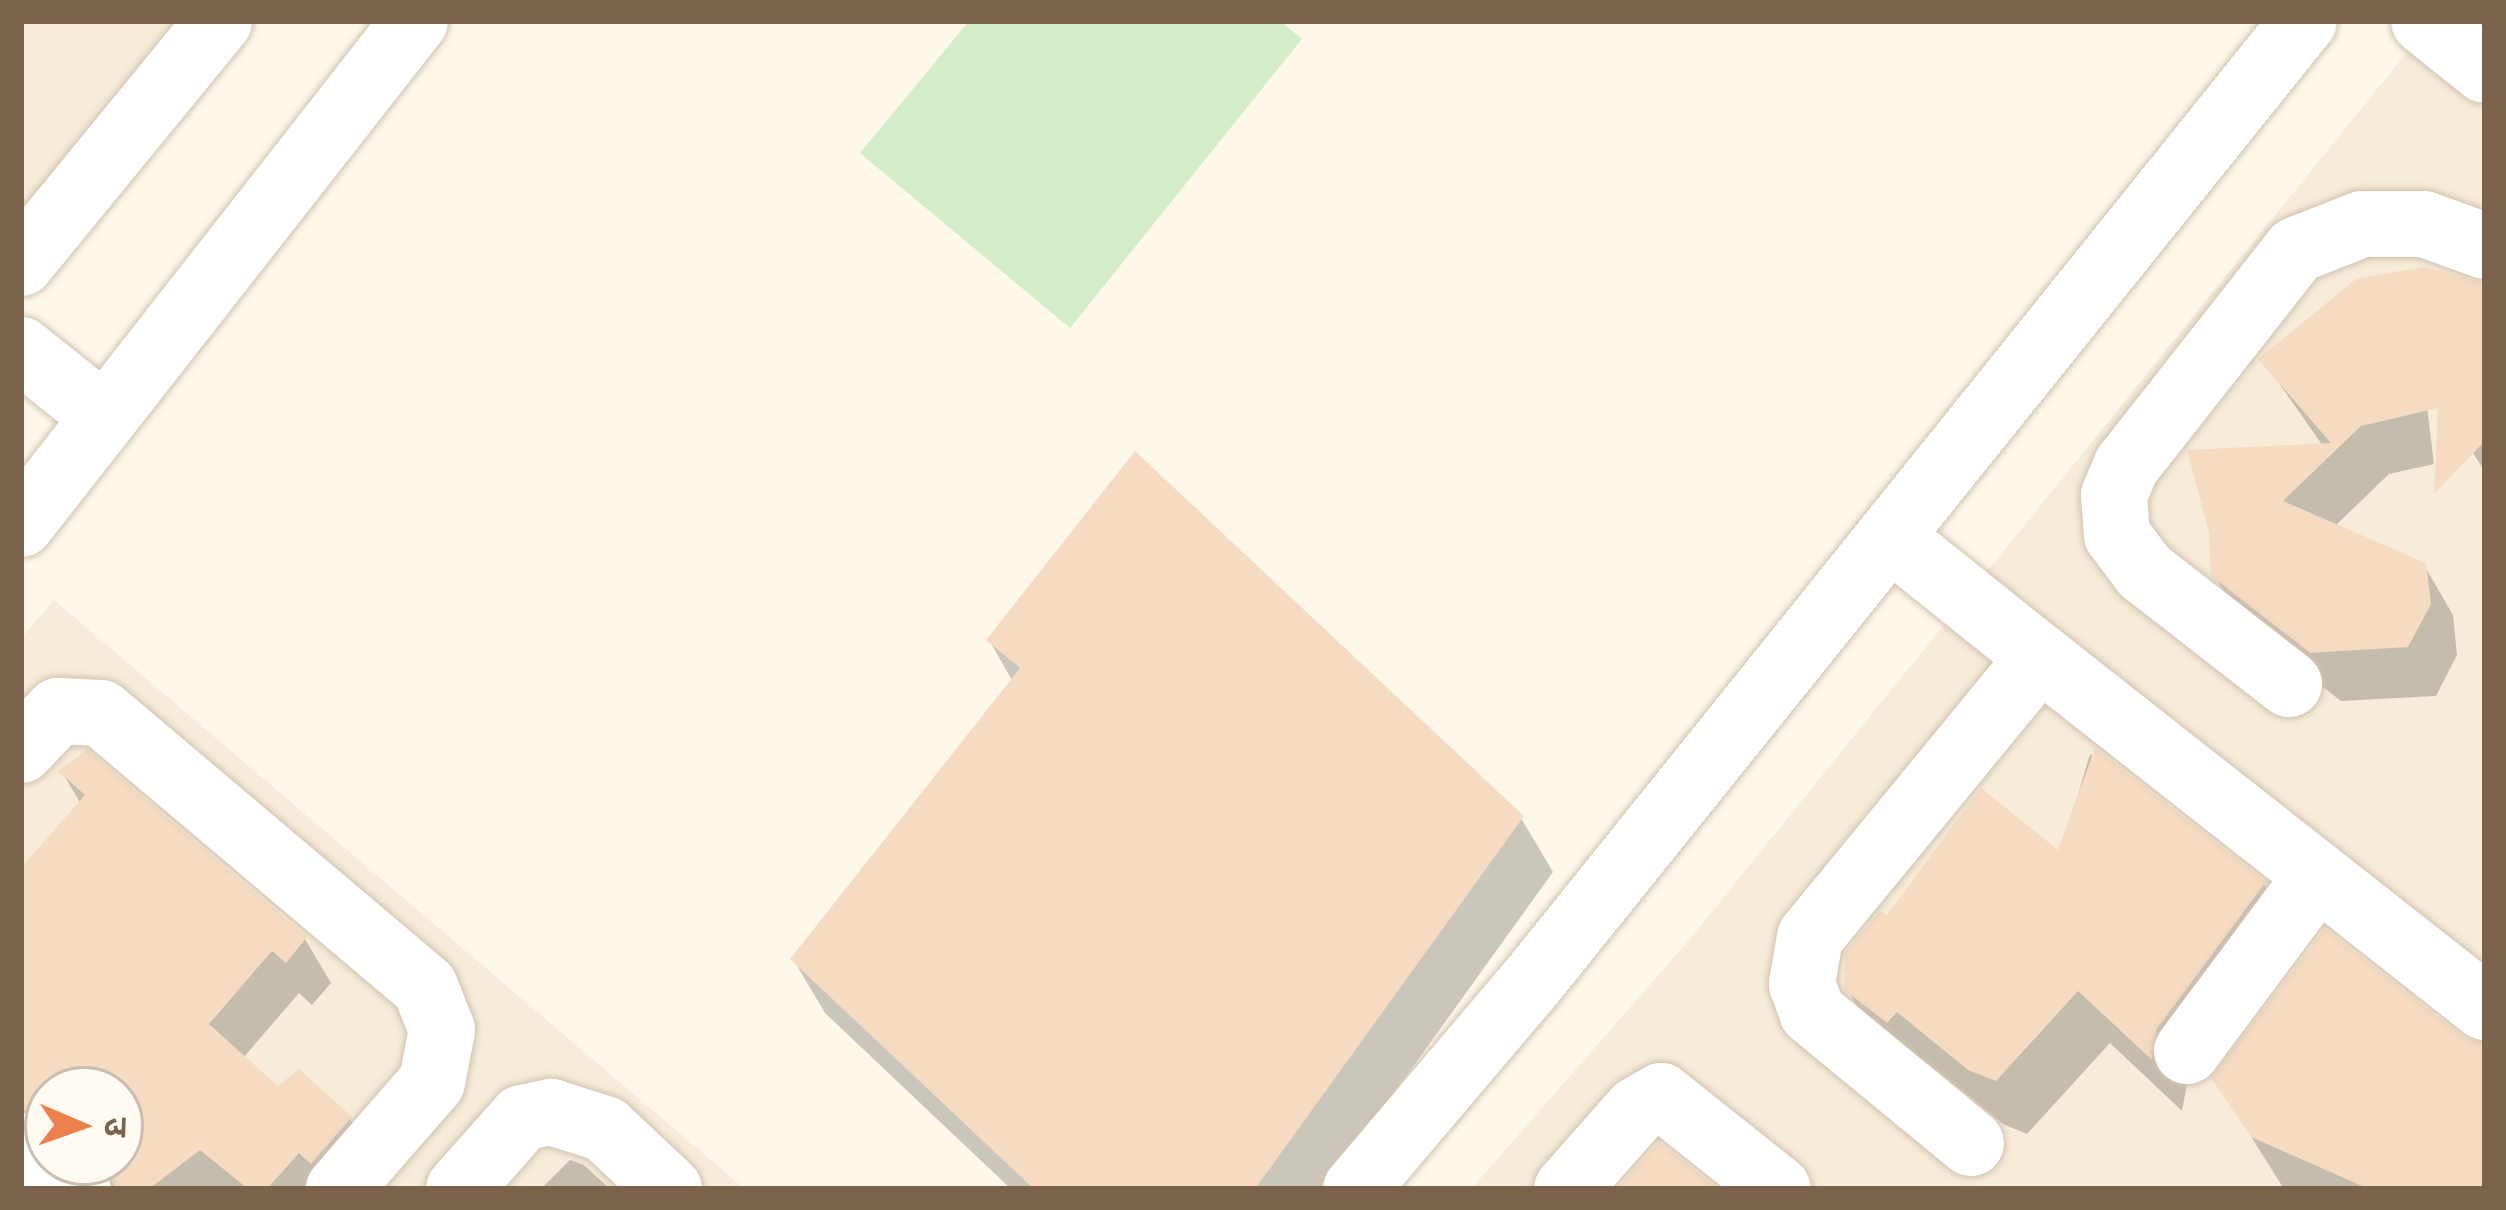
<!DOCTYPE html>
<meta charset="utf-8">
<style>
body{margin:0}
#map{position:relative;width:2506px;height:1210px;overflow:hidden;background:#fef8eb;font-family:Quicksand,"Noto Sans Devanagari",sans-serif}
div>[style]{position:absolute}
.residential>*{inset:0;background:#f6ecd9}
.green>*{inset:0;background:#d3edc8}
.shadow>*{inset:0;background:#0003}
.building>*{inset:0;background:#f5dbc1}
.roads{filter:drop-shadow(0 0 3px #d2c2af) drop-shadow(0 0 3px #d2c2af)}
.minor>*{height:66px;margin:-33px;padding:0 33px;transform-origin:33px;border-radius:33px;background:#fff}
span{translate:-50% -50%;white-space:nowrap;text-align:center;line-height:1.15;-webkit-text-stroke:9px #fffbf3;paint-order:stroke}
.frame{position:absolute;inset:0;border:24px solid #7b624b;pointer-events:none}
.north{position:absolute;left:24px;top:1066px;width:120px;height:120px;box-sizing:border-box;background:#fffbf3;border:3px solid #cabeb0;border-radius:50%;rotate:92deg;font-size:33px;font-weight:700;line-height:48px;text-align:center;color:#7b624b}
.north::after{content:'';display:block;margin:auto;width:42px;height:54px;background:#ec814b;clip-path:polygon(50% 0,100% 100%,50% 72%,0 100%)}
</style>
<div id="map">
<div class="residential">
<i style="clip-path:polygon(21px 21px,253px 21px,21px 300px)"></i>
<i style="clip-path:polygon(2416px 41px,2485px 95px,2485px 1189px,1471px 1189px,1689px 940px)"></i>
<i style="clip-path:polygon(evenodd,54px 600px,745px 1189px,21px 1189px,21px 638px,54px 600px,48px 1090px,120px 1090px,120px 1162px,48px 1162px,48px 1090px)"></i>
</div>
<div class="green">
<i style="clip-path:polygon(969px 21px,1280px 21px,1302px 39px,1070px 328px,860px 153px)"></i>
</div>
<div class="shadow">
<i style="clip-path:polygon(2485px 293px,2485px 472px,2423px 374px,2434px 464px,2389px 474px,2335px 526px,2424px 565px,2453px 615px,2457px 655px,2436px 696px,2341px 701px,2243px 625px,2214px 575px,2323px 446px,2262px 359px)"></i>
<i style="clip-path:polygon(989px 640px,1521px 818px,1553px 872px,1325px 1189px,1011px 1189px,825px 1013px,793px 959px,1013px 682px)"></i>
<i style="clip-path:polygon(2090px 754px,2264px 884px,2295px 939px,2187px 1084px,2182px 1111px,2110px 1043px,2027px 1134px,2003px 1124px,1929px 1064px,1919px 1075px,1879px 1044px,1847px 989px,1888px 919px,2060px 855px)"></i>
<i style="clip-path:polygon(62px 772px,305px 939px,331px 983px,312px 1005px,299px 993px,243px 1058px,278px 1090px,350px 1119px,376px 1163px,353px 1189px,108px 1189px,68px 1162px,120px 1162px,120px 1090px,48px 1090px,48px 1148px,21px 1115px,21px 872px,81px 804px)"></i>
<i style="clip-path:polygon(2460px 1039px,2485px 1048px,2485px 1189px,2284px 1189px,2215px 1079px)"></i>
<i style="clip-path:polygon(570px 1160px,584px 1165px,610px 1189px,541px 1189px)"></i>
</div>
<div class="building">
<i style="clip-path:polygon(2424px 267px,2485px 283px,2485px 441px,2434px 494px,2438px 408px,2361px 426px,2283px 501px,2426px 563px,2431px 604px,2408px 647px,2310px 653px,2211px 576px,2209px 532px,2187px 450px,2331px 443px,2258px 359px,2356px 279px)"></i>
<i style="clip-path:polygon(1135px 451px,1524px 816px,1255px 1189px,1034px 1189px,790px 959px,1020px 668px,986px 640px)"></i>
<i style="clip-path:polygon(2095px 748px,2266px 882px,2157px 1029px,2152px 1060px,2078px 991px,1996px 1081px,1968px 1070px,1897px 1012px,1887px 1023px,1844px 990px,1845px 953px,1880px 911px,1887px 915px,1981px 788px,2058px 850px)"></i>
<i style="clip-path:polygon(87px 750px,307px 937px,286px 963px,272px 951px,209px 1024px,278px 1086px,299px 1069px,352px 1117px,311px 1164px,299px 1153px,267px 1189px,248px 1189px,200px 1150px,149px 1189px,115px 1189px,103px 1162px,120px 1162px,120px 1090px,48px 1090px,48px 1119px,21px 1109px,21px 868px,85px 795px,58px 771px)"></i>
<i style="clip-path:polygon(2325px 929px,2462px 1036px,2485px 1044px,2485px 1189px,2369px 1189px,2251px 1137px,2211px 1078px)"></i>
<i style="clip-path:polygon(1659px 1142px,1718px 1189px,1617px 1189px)"></i>
</div>
<div class="roads">
<div class="minor">
<i style="left:2424px;top:21px;width:78px;rotate:38.8deg"></i>
<i style="left:21px;top:263px;width:313px;rotate:-50.7deg"></i>
<i style="left:21px;top:350px;width:107px;rotate:38.6deg"></i>
<i style="left:21px;top:524px;width:639px;rotate:-51.93deg"></i>
<i style="left:1890px;top:537px;width:192px;rotate:38.7deg"></i>
<i style="left:2040px;top:657px;width:362px;rotate:129.4deg"></i>
<i style="left:1810px;top:937px;width:48px;rotate:99.7deg"></i>
<i style="left:1802px;top:984px;width:30px;rotate:70deg"></i>
<i style="left:1812px;top:1012px;width:206px;rotate:39.5deg"></i>
<i style="left:2040px;top:657px;width:566px;rotate:38.19deg"></i>
<i style="left:2289px;top:684px;width:184px;rotate:-142.1deg"></i>
<i style="left:2144px;top:571px;width:45px;rotate:-126.9deg"></i>
<i style="left:2117px;top:535px;width:40px;rotate:-94.3deg"></i>
<i style="left:2114px;top:495px;width:33px;rotate:-67deg"></i>
<i style="left:2127px;top:465px;width:273px;rotate:-51.8deg"></i>
<i style="left:2296px;top:250px;width:71px;rotate:-21.5deg"></i>
<i style="left:2362px;top:224px;width:62px"></i>
<i style="left:2424px;top:224px;width:65px;rotate:19.8deg"></i>
<i style="left:21px;top:750px;width:54px;rotate:-46.5deg"></i>
<i style="left:58px;top:711px;width:43px;rotate:2.7deg"></i>
<i style="left:101px;top:713px;width:424px;rotate:40.2deg"></i>
<i style="left:425px;top:987px;width:46px;rotate:68.4deg"></i>
<i style="left:442px;top:1030px;width:53px;rotate:100.9deg"></i>
<i style="left:432px;top:1082px;width:142px;rotate:131deg"></i>
<i style="left:2187px;top:1051px;width:216px;rotate:-53.3deg"></i>
<i style="left:21px;top:1146px;width:71px;rotate:37deg"></i>
<i style="left:459px;top:1189px;width:95px;rotate:-48.4deg"></i>
<i style="left:522px;top:1118px;width:30px;rotate:-12deg"></i>
<i style="left:551px;top:1112px;width:57px;rotate:17.5deg"></i>
<i style="left:605px;top:1129px;width:88px;rotate:43.2deg"></i>
<i style="left:1356px;top:1189px;width:270px;rotate:-49.7deg"></i>
<i style="left:1531px;top:983px;width:1234px;rotate:-51.22deg"></i>
<i style="left:1567px;top:1189px;width:106px;rotate:-48.5deg"></i>
<i style="left:1637px;top:1110px;width:28px;rotate:-30deg"></i>
<i style="left:1661px;top:1096px;width:149px;rotate:38.5deg"></i>
</div>
</div>
<div class="frame"></div>
<div class="north">उ</div>
</div>
